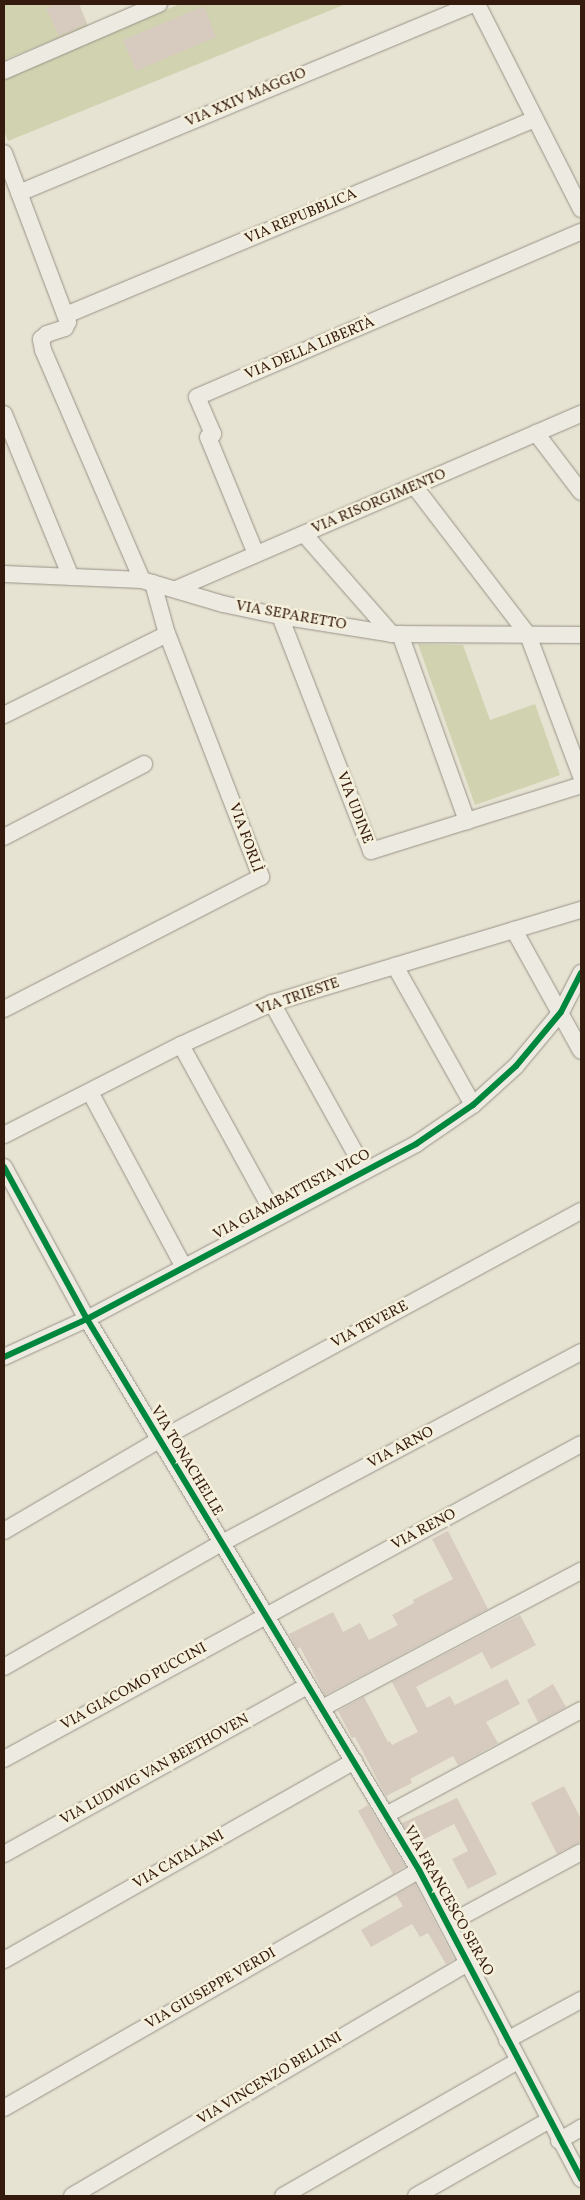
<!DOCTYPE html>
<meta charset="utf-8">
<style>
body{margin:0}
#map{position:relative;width:585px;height:2200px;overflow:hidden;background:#e7e3d2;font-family:Vollkorn,serif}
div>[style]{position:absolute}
.green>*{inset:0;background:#d0d2b0}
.building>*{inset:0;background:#d7cabe}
.roads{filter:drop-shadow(0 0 1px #989287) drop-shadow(0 0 1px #989287)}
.minor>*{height:16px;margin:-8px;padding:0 8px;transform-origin:8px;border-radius:8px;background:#eceae1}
.cycleway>*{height:6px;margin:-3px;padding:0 3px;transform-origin:3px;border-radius:3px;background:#00873e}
span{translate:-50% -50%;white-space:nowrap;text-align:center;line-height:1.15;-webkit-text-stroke:5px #f5f0dc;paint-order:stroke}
.street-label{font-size:15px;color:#351b0d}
.frame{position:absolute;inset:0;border:5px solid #351b0d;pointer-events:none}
</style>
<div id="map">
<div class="green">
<div style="clip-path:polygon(4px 4px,79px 4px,88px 26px,4px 60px)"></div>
<div style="clip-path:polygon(180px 4px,346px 4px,8px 141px,4px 131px,4px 78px)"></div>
<div style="clip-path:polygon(418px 644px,463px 645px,490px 720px,535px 704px,560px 775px,475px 805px)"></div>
</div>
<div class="building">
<div style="clip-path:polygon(56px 4px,79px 4px,87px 24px,59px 36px,46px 8px)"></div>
<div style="clip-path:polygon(204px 6px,216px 37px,136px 71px,123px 40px)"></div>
<div style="clip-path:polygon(448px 1531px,488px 1609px,325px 1695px,300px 1647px,297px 1649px,289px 1634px,333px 1612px,343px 1632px,360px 1623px,369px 1640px,398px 1625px,392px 1615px,414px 1603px,413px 1600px,453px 1579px,432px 1539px)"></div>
<div style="clip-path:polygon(520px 1615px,536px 1645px,491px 1669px,482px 1652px,416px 1687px,427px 1708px,450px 1696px,455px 1705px,507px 1679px,520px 1704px,486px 1722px,498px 1743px,458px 1765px,453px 1756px,410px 1779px,412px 1783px,386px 1796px,355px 1737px,352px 1738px,338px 1711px,364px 1697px,388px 1742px,390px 1741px,392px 1745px,418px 1732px,392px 1682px)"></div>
<div style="clip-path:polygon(553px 1684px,566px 1707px,538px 1722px,527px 1700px)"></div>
<div style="clip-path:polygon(564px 1786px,581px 1819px,581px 1841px,557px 1854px,531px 1803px)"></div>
<div style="clip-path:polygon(457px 1798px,497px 1874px,468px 1889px,452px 1859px,468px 1851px,454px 1824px,415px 1844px,402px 1823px)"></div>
<div style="clip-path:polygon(368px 1805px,405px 1866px,393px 1874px,358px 1811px)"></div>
<div style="clip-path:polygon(415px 1884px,454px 1959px,446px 1964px,428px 1933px,420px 1937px,412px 1924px,371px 1947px,361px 1930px,403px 1906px,396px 1895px)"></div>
</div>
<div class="roads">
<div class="minor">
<div style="left:477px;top:4px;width:230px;rotate:63.1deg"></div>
<div style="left:4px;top:71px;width:169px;rotate:-23.4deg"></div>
<div style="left:4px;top:153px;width:181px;rotate:69.3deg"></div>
<div style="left:68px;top:322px;width:7px;rotate:117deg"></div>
<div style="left:65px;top:328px;width:19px;rotate:162deg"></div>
<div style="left:47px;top:334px;width:8px;rotate:140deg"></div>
<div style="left:41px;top:339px;width:11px;rotate:80deg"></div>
<div style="left:43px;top:350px;width:250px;rotate:66.7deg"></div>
<div style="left:19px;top:193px;width:491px;rotate:-22.6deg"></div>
<div style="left:66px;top:315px;width:508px;rotate:-22.68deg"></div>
<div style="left:4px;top:414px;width:176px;rotate:67.7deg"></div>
<div style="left:536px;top:433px;width:74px;rotate:52.7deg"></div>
<div style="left:415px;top:487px;width:186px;rotate:52.6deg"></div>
<div style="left:528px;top:635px;width:151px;rotate:69.4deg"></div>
<div style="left:304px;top:534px;width:133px;rotate:48.7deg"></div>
<div style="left:256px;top:554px;width:126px;rotate:-112.3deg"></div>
<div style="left:208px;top:437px;width:6px;rotate:-31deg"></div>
<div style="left:213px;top:434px;width:40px;rotate:-113.4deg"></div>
<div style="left:197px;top:397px;width:418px;rotate:-23.3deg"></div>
<div style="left:4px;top:574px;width:138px;rotate:2.5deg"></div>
<div style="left:142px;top:580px;width:84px;rotate:16.5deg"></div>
<div style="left:223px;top:604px;width:58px;rotate:11.9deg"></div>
<div style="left:280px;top:616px;width:113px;rotate:9.1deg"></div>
<div style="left:392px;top:634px;width:189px;rotate:0.3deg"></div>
<div style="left:176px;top:589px;width:441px;rotate:-23.4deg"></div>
<div style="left:280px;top:616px;width:252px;rotate:68.8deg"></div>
<div style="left:371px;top:851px;width:220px;rotate:-17.4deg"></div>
<div style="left:400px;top:634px;width:199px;rotate:70.3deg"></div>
<div style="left:4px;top:715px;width:182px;rotate:-26.4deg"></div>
<div style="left:4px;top:837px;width:158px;rotate:-27.5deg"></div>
<div style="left:514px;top:930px;width:138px;rotate:61deg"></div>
<div style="left:395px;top:966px;width:159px;rotate:60.7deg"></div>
<div style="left:272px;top:1003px;width:192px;rotate:61deg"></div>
<div style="left:4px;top:1009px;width:289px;rotate:-27.2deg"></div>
<div style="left:261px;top:877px;width:261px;rotate:-111.1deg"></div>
<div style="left:167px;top:634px;width:53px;rotate:-105.4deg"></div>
<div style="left:181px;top:1045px;width:197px;rotate:61.2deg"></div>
<div style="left:90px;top:1092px;width:199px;rotate:61.8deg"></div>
<div style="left:4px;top:1135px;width:199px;rotate:-27deg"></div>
<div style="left:181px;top:1045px;width:100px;rotate:-24.8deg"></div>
<div style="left:272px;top:1003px;width:323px;rotate:-16.8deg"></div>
<div style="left:4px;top:1167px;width:173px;rotate:61.4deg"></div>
<div style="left:87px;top:1319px;width:643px;rotate:58.93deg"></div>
<div style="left:419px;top:1870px;width:349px;rotate:62.3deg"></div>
<div style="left:4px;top:1357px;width:91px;rotate:-24.6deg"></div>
<div style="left:87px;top:1319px;width:373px;rotate:-28deg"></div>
<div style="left:416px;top:1144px;width:69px;rotate:-34.4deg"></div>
<div style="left:473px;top:1105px;width:58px;rotate:-42.2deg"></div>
<div style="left:516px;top:1066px;width:70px;rotate:-50.2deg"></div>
<div style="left:561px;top:1012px;width:44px;rotate:-62.9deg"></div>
<div style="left:4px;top:1531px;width:180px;rotate:-30.4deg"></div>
<div style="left:159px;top:1440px;width:480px;rotate:-28.5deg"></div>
<div style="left:4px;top:1667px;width:249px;rotate:-29.7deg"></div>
<div style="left:220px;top:1544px;width:409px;rotate:-28deg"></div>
<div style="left:322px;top:1708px;width:293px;rotate:-27.9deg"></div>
<div style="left:4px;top:1759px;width:657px;rotate:-28.63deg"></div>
<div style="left:386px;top:1815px;width:221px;rotate:-28.3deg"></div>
<div style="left:4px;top:1854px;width:346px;rotate:-29deg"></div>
<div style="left:448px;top:1924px;width:151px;rotate:-28.4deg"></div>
<div style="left:4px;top:1960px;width:403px;rotate:-29.6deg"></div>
<div style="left:507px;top:2040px;width:84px;rotate:-28.4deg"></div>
<div style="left:4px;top:2108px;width:478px;rotate:-29.8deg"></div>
<div style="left:559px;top:2141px;width:26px;rotate:-31deg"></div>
<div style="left:72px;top:2196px;width:461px;rotate:-30.5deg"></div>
<div style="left:283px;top:2196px;width:271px;rotate:-29.9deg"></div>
<div style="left:416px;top:2196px;width:153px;rotate:-29.7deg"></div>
</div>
</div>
<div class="cycleway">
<div style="left:4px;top:1167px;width:173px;rotate:61.4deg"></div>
<div style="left:87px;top:1319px;width:643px;rotate:58.93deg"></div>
<div style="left:419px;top:1870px;width:349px;rotate:62.3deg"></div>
<div style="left:4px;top:1357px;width:91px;rotate:-24.6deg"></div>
<div style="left:87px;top:1319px;width:373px;rotate:-28deg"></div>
<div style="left:416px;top:1144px;width:69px;rotate:-34.4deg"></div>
<div style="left:473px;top:1105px;width:58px;rotate:-42.2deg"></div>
<div style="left:516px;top:1066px;width:70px;rotate:-50.2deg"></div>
<div style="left:561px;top:1012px;width:44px;rotate:-62.9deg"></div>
</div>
<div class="street-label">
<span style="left:246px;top:98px;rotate:-23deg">VIA XXIV MAGGIO</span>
<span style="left:301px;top:217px;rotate:-23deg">VIA REPUBBLICA</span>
<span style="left:310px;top:349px;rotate:-23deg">VIA DELLA LIBERTÀ</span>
<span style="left:379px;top:502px;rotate:-23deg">VIA RISORGIMENTO</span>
<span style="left:291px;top:616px;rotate:10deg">VIA SEPARETTO</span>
<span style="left:354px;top:808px;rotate:69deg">VIA UDINE</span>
<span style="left:245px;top:838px;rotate:70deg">VIA FORLÌ</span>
<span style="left:298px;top:997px;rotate:-19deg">VIA TRIESTE</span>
<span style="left:292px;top:1195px;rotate:-28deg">VIA GIAMBATTISTA VICO</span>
<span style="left:370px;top:1325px;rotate:-28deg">VIA TEVERE</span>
<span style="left:401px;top:1448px;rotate:-28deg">VIA ARNO</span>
<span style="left:186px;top:1461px;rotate:59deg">VIA TONACHELLE</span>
<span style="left:424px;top:1530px;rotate:-28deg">VIA RENO</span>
<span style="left:134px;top:1687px;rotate:-29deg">VIA GIACOMO PUCCINI</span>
<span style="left:155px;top:1770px;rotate:-29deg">VIA LUDWIG VAN BEETHOVEN</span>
<span style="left:179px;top:1860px;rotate:-30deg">VIA CATALANI</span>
<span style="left:448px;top:1901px;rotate:61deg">VIA FRANCESCO SERAO</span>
<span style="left:211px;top:1989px;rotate:-30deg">VIA GIUSEPPE VERDI</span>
<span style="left:270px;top:2079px;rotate:-31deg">VIA VINCENZO BELLINI</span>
</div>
<div class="frame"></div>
</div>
